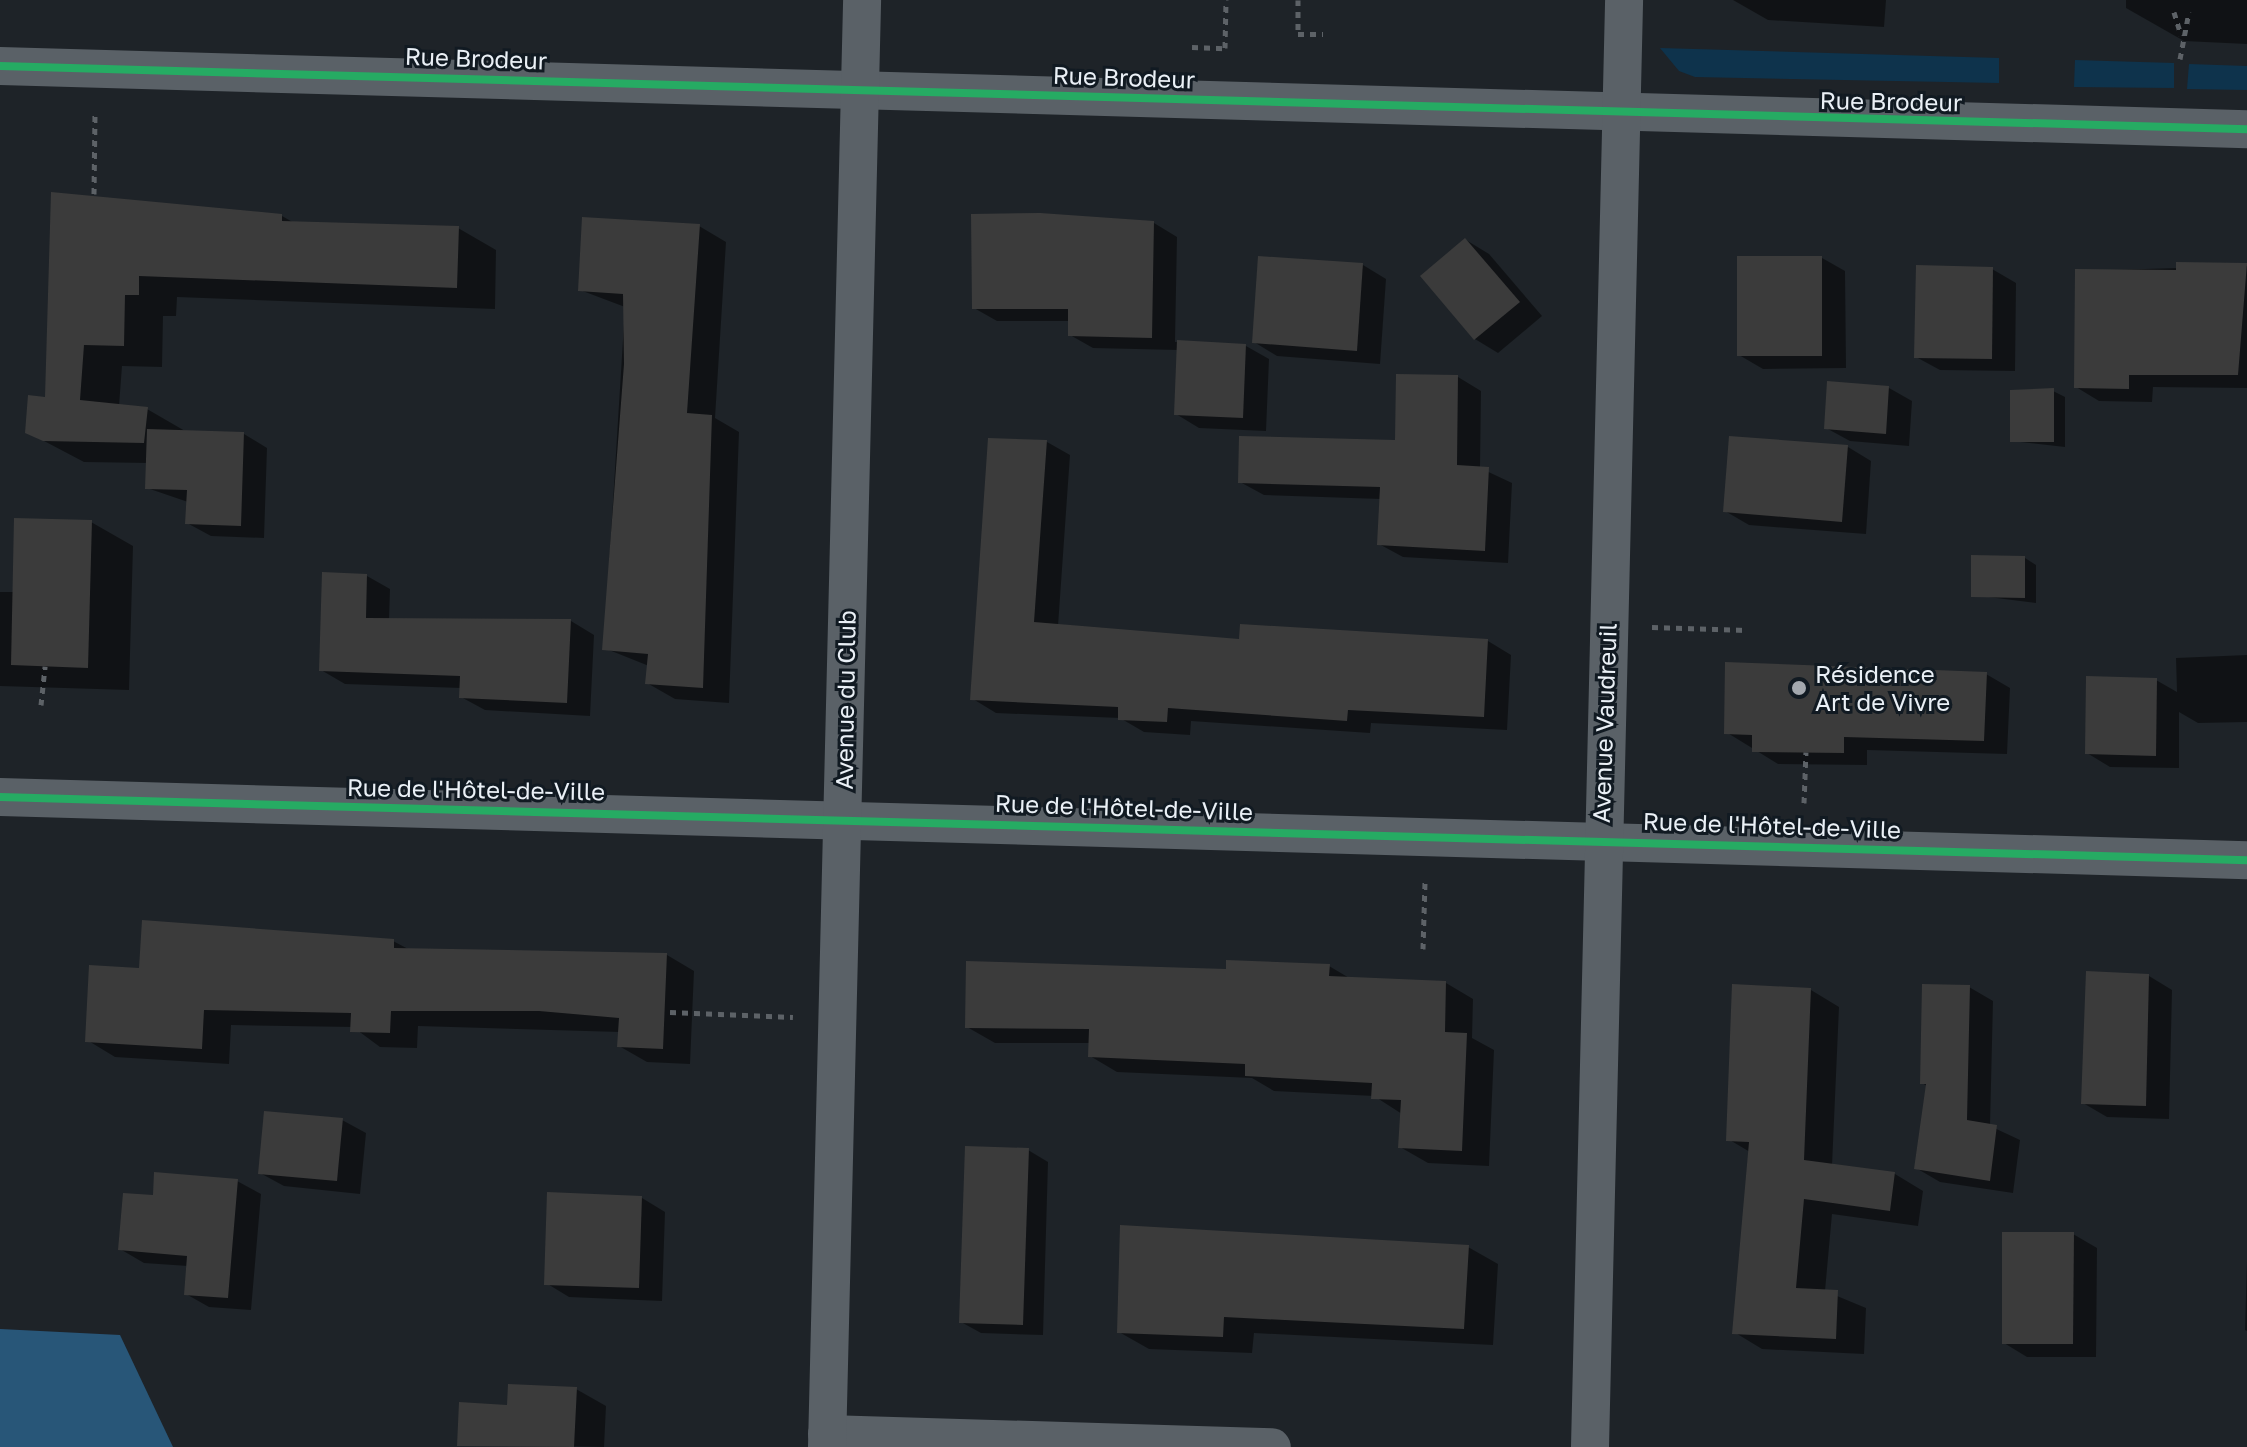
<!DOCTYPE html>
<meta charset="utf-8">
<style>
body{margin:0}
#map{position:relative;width:2247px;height:1447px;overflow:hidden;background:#1e2328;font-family:"Golos Text",sans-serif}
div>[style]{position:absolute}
.green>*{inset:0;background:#0e334c}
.water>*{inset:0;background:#285678}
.shadow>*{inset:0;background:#0007}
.building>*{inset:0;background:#3b3b3b}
.path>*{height:5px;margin-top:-2.5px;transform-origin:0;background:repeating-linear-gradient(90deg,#5d6267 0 6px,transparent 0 12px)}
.minor>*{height:38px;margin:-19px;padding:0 19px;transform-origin:19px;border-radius:19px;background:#5a6167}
.cycleway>*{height:8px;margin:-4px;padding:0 4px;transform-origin:4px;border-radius:4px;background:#26ab63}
.dots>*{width:22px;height:22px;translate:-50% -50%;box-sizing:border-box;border:4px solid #111a22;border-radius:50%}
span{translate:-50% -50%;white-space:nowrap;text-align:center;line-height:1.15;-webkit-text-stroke:6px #111a22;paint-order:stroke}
.street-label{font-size:24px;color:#eaf0f6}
.poi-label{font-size:24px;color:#eaf0f6}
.left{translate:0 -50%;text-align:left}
</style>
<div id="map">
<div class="green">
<div style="clip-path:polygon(1660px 48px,1999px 58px,1999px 83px,1695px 77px,1679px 71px)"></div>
<div style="clip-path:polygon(2075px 60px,2174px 63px,2174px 88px,2074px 87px)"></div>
<div style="clip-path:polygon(2189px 64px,2247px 66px,2247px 90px,2187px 89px)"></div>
</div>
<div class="water">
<div style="clip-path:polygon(0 1329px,120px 1335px,173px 1447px,0 1447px)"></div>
</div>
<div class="shadow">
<div style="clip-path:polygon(1733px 0,1886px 0,1884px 27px,1768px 20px)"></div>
<div style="clip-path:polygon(2126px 0,2247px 0,2247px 44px,2184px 41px,2126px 8px)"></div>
<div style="clip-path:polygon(53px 194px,282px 216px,296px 224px,458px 228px,496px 250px,495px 309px,177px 297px,176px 316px,163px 316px,162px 367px,122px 366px,119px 406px,147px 409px,185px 431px,244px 434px,267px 448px,264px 538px,211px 536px,187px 523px,188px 502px,147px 488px,148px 463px,84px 462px,27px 432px,47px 399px)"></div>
<div style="clip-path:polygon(1154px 223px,1177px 237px,1175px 342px,1246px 346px,1269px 359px,1266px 431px,1199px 428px,1176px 414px,1178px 350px,1093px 348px,1070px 335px,1070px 321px,997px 321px,974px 308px)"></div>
<div style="clip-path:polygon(699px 226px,726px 242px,715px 418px,739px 432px,729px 703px,675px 699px,647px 683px,649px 666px,604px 648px,625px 307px,580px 290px)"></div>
<div style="clip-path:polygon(1466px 240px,1489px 254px,1542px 316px,1498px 353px,1475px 339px)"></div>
<div style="clip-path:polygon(1822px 258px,1845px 271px,1846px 368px,1763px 369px,1739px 355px)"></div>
<div style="clip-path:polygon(1363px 265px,1386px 279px,1380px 364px,1277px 356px,1254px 342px)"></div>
<div style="clip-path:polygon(2247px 266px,2247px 388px,2153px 387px,2152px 402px,2099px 401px,2076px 387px,2077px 271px)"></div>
<div style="clip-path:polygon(1992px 269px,2016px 283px,2015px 371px,1940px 370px,1916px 357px)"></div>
<div style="clip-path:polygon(1458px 377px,1481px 391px,1480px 468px,1512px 483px,1508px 563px,1403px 557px,1379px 544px,1381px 499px,1264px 495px,1240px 482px,1397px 442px)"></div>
<div style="clip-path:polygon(1889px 388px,1912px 401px,1909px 446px,1850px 441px,1826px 428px)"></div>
<div style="clip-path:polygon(2053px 391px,2065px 397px,2065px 447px,2012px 441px)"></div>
<div style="clip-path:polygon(990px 440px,1047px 442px,1070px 455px,1058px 626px,1241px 641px,1488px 641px,1511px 655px,1507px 730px,1371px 723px,1370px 733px,1191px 721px,1190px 735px,1144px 732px,1120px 718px,996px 713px,973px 699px)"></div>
<div style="clip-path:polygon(1848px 447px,1871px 461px,1866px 534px,1749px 525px,1725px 511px)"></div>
<div style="clip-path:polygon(91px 522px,133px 546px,129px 690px,0 686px,0 592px,14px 592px)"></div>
<div style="clip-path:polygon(2025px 558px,2036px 565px,2036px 603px,1973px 595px)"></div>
<div style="clip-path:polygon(367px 576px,390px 589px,389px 620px,571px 621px,594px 635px,590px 716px,485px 710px,461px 697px,461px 688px,345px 684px,321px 670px)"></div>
<div style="clip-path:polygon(2247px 655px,2247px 722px,2198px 723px,2179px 712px,2179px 768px,2110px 767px,2087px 753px,2156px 680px,2177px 692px,2176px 658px)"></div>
<div style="clip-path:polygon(1986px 674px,2010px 688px,2007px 754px,1867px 750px,1867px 765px,1778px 764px,1726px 732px)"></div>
<div style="clip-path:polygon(393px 941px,410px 950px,667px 955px,694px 971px,690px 1064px,647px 1062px,619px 1046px,620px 1032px,418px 1026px,417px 1048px,380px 1047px,353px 1027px,231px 1025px,229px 1064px,115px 1057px,87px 1040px,141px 970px)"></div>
<div style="clip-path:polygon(1329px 966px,1351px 979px,1446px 983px,1473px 999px,1472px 1038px,1494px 1050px,1489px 1166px,1428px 1163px,1400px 1147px,1402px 1114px,1374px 1096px,1274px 1091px,1252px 1078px,1117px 1072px,1090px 1056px,1091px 1043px,995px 1043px,967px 1027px,1228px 971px)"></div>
<div style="clip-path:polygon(2149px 976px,2172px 990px,2169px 1119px,2107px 1117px,2083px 1103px)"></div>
<div style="clip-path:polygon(1969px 987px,1993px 1001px,1990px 1126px,2020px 1140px,2013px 1193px,1940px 1182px,1916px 1168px,1927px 1086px,1922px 1083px)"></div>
<div style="clip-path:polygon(1811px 990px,1839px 1007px,1832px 1166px,1895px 1174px,1923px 1191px,1918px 1226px,1832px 1214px,1825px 1291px,1866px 1308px,1864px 1354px,1762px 1349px,1734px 1332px,1750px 1152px,1728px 1139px)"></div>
<div style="clip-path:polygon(342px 1120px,366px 1133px,360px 1194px,284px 1186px,260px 1173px)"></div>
<div style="clip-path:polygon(1028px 1150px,1048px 1162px,1043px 1335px,981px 1333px,961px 1322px)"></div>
<div style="clip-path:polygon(237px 1181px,261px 1194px,251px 1310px,209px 1307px,186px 1294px,188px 1266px,144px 1263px,120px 1249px,154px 1197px)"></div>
<div style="clip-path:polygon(642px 1198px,665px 1212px,662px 1301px,569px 1297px,546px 1283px)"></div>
<div style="clip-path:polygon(2073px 1234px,2097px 1248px,2096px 1357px,2027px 1357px,2004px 1343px)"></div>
<div style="clip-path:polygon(1468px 1247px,1498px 1264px,1493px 1345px,1254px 1333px,1252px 1353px,1149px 1349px,1119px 1332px)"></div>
<div style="clip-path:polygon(2247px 1261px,2247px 1331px,2245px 1330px)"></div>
<div style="clip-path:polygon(576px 1389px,606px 1406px,604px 1447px,459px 1444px,509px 1407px)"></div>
</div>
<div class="building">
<div style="clip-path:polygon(51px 192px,282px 214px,282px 221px,459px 226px,457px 288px,139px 276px,139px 295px,125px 295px,124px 346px,84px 345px,80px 400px,148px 407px,144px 443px,43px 441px,25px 433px,28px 395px,45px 397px)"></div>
<div style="clip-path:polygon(1040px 213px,1154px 221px,1152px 338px,1068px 336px,1068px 309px,972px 309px,971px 214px)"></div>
<div style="clip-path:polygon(582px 217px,700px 224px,687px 413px,712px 415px,703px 688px,645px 684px,648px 654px,602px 650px,624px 364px,623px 294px,578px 291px)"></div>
<div style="clip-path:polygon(1465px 238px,1520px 302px,1474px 340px,1420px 276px)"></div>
<div style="clip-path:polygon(1258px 256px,1363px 263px,1357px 351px,1252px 343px)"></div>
<div style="clip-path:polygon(1737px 256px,1822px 256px,1822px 356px,1737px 356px)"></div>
<div style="clip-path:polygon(2176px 262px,2247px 263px,2238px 375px,2129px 375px,2129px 389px,2074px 388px,2075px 269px,2176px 270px)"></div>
<div style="clip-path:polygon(1916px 265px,1993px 267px,1992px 359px,1914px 358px)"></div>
<div style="clip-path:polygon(1177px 340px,1246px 344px,1243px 418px,1174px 415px)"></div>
<div style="clip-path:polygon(1396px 374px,1458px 375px,1457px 465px,1489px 467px,1485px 551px,1377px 545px,1380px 487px,1238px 483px,1239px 436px,1395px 440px)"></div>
<div style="clip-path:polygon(1827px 381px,1889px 386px,1886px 434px,1824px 429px)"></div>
<div style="clip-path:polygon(2054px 388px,2054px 442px,2010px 442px,2010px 390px)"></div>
<div style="clip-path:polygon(147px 429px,244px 432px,241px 526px,185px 524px,187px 490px,145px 489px)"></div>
<div style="clip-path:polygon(1729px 436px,1848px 445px,1842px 522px,1723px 512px)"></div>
<div style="clip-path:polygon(988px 438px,1047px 440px,1034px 622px,1239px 639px,1240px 624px,1488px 639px,1484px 717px,1348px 710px,1347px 721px,1168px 708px,1167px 722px,1118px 720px,1118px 707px,970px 700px)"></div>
<div style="clip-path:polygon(14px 518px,92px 520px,88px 668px,11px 665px)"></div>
<div style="clip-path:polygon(1971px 555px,2025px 556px,2025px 598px,1971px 597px)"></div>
<div style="clip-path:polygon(322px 572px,367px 574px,366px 618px,571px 619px,567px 703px,459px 698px,460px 676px,319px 671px)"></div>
<div style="clip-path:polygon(1725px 662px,1987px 672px,1984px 741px,1844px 737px,1844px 753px,1752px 752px,1752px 735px,1724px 734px)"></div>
<div style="clip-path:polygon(2086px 676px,2157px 678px,2156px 756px,2085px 754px)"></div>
<div style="clip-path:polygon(142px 920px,394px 939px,394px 948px,667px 953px,663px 1049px,617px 1047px,619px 1018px,539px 1011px,391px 1011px,390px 1033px,350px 1032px,351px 1013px,204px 1010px,202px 1049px,85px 1042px,89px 965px,139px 968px)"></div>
<div style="clip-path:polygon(1226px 960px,1330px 964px,1329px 976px,1446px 981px,1445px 1032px,1467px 1033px,1462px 1151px,1398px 1148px,1401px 1100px,1371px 1099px,1372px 1083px,1245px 1076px,1245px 1064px,1088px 1057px,1089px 1029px,965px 1028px,966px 961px,1226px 969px)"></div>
<div style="clip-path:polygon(2086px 971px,2149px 974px,2146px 1106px,2081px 1104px)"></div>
<div style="clip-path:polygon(1732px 984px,1811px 988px,1804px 1160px,1895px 1172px,1890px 1211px,1804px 1199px,1796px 1288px,1838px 1290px,1836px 1339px,1732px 1334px,1749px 1142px,1726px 1141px)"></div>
<div style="clip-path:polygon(1922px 984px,1970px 985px,1967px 1120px,1997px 1125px,1990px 1181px,1914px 1169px,1926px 1084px,1920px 1084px)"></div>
<div style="clip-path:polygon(264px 1111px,343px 1118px,337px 1181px,258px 1174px)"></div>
<div style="clip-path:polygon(965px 1146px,1029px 1148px,1023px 1325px,959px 1323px)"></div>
<div style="clip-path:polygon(154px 1172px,238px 1179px,228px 1298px,184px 1295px,187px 1256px,118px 1250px,123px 1193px,153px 1195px)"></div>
<div style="clip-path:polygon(547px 1192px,642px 1196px,639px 1288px,544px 1285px)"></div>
<div style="clip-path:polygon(1120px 1225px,1469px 1245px,1464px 1329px,1224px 1317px,1223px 1337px,1117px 1333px)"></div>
<div style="clip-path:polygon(2002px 1232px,2074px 1232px,2073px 1344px,2002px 1344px)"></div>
<div style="clip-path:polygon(508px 1384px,577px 1387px,574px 1447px,457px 1446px,459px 1402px,507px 1405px)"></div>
</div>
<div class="path">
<div style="left:1298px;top:0;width:34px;rotate:90deg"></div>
<div style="left:1298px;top:34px;width:25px"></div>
<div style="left:2174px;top:12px;width:24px;rotate:73deg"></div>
<div style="left:1192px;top:47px;width:33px;rotate:2deg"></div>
<div style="left:1225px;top:48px;width:48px;rotate:-88.8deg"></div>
<div style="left:2180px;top:59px;width:48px;rotate:-79.2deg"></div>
<div style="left:94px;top:194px;width:79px;rotate:-89.3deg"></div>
<div style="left:1652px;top:627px;width:95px;rotate:1.8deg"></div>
<div style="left:41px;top:705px;width:39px;rotate:-84deg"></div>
<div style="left:1804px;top:803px;width:51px;rotate:-87.8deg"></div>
<div style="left:1423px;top:949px;width:67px;rotate:-88.3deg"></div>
<div style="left:670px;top:1012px;width:123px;rotate:2.3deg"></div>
</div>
<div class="minor">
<div style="left:0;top:66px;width:2248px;rotate:1.61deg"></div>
<div style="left:0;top:797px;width:2248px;rotate:1.61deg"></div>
<div style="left:827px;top:1434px;width:445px;rotate:1.7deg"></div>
<div style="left:827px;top:1447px;width:1447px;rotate:-88.61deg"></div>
<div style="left:1590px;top:1447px;width:1447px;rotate:-88.65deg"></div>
</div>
<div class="cycleway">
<div style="left:0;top:66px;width:2248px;rotate:1.61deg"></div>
<div style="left:0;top:797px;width:2248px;rotate:1.61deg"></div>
</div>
<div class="dots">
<div style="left:1799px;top:688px;background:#a3a8ae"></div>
</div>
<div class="street-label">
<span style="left:476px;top:58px;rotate:2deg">Rue Brodeur</span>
<span style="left:1124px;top:77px;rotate:2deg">Rue Brodeur</span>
<span style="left:1891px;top:101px;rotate:1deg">Rue Brodeur</span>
<span style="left:845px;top:700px;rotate:-89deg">Avenue du Club</span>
<span style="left:1604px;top:723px;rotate:-88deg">Avenue Vaudreuil</span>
<span style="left:476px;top:789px;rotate:1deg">Rue de l'Hôtel-de-Ville</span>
<span style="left:1124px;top:807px;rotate:2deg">Rue de l'Hôtel-de-Ville</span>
<span style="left:1772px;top:825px;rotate:2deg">Rue de l'Hôtel-de-Ville</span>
</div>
<div class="poi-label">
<span class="left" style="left:1815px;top:688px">Résidence<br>Art de Vivre</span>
</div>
</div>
